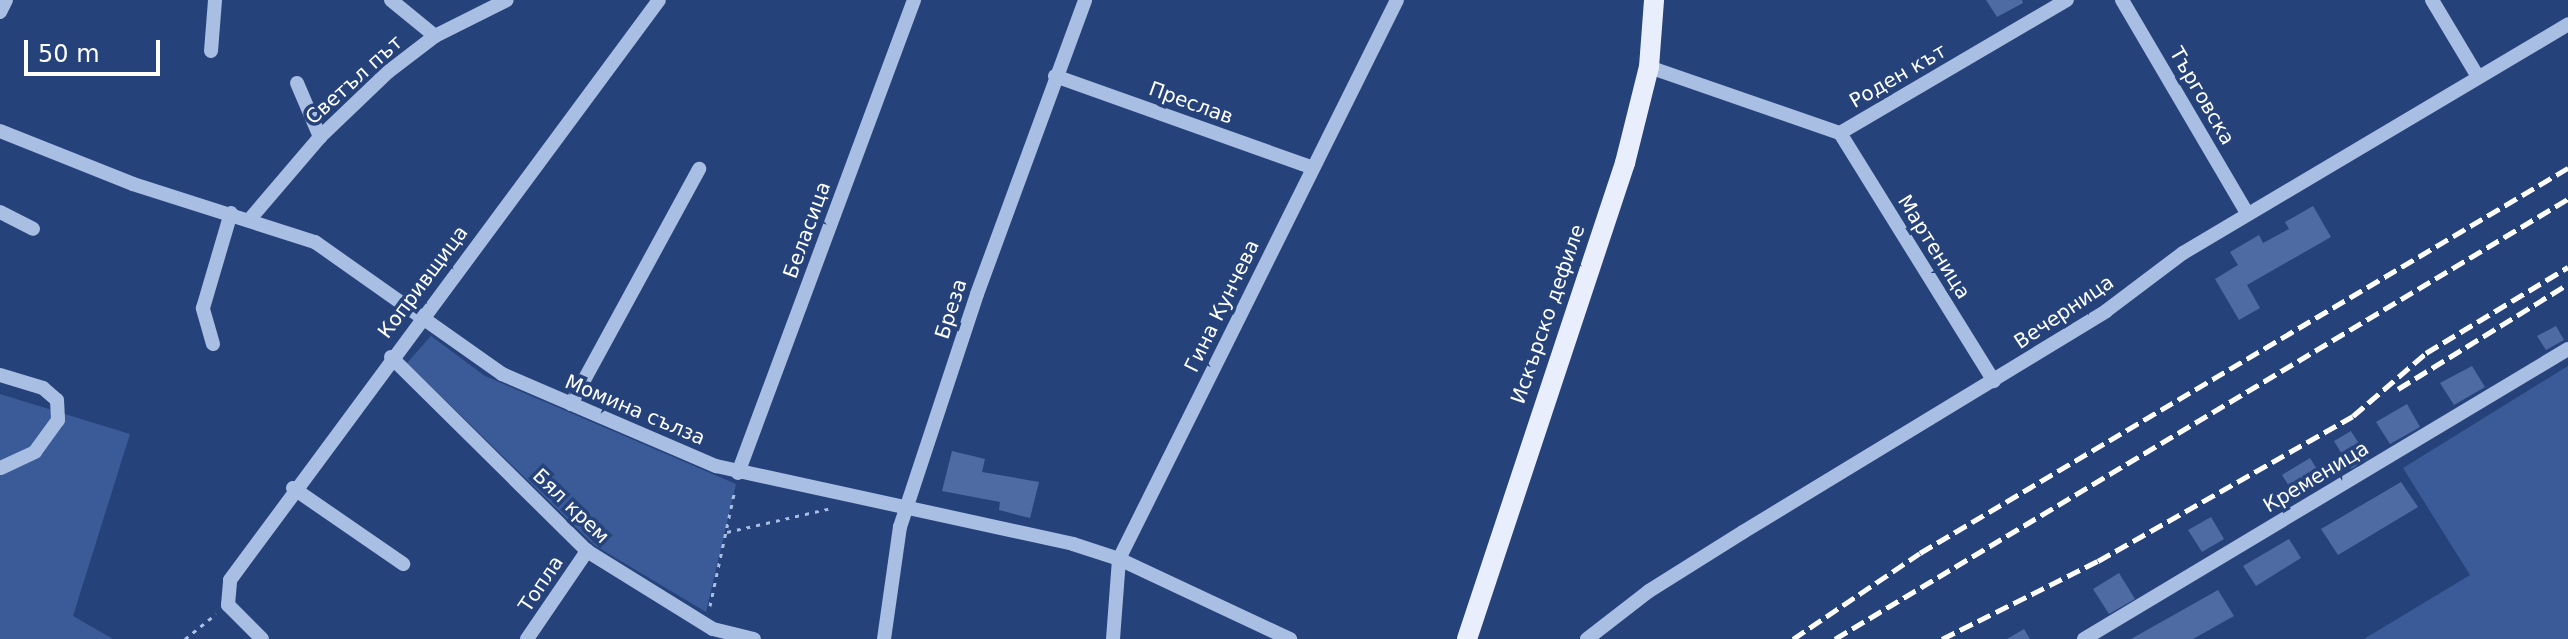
<!DOCTYPE html>
<meta charset="utf-8">
<style>
body{margin:0}
#map{position:relative;width:2568px;height:639px;overflow:hidden;background:#26427a;font-family:"DejaVu Sans",sans-serif}
div>[style]{position:absolute}
.green>*{inset:0;background:#3a5b97}
.building>*{inset:0;background:#4e6ca3}
.path>*{height:3px;margin-top:-1.5px;transform-origin:0;background:repeating-linear-gradient(90deg,#a9bee3 0 4px,transparent 0 10px)}
.minor>*{height:14px;margin:-7px;padding:0 7px;transform-origin:7px;border-radius:7px;background:#a9bee3}
.major>*{height:20px;margin:-10px;padding:0 10px;transform-origin:10px;border-radius:10px;background:#e9eefc}
.rail>*{height:5px;margin-top:-2.5px;transform-origin:0;background:repeating-linear-gradient(90deg,#fff 0 14px,transparent 0 20px)}
span{translate:-50% -50%;white-space:nowrap;text-align:center;line-height:1.15;-webkit-text-stroke:7px #26427a;paint-order:stroke}
.street-label{font-size:20px;color:#fff}
.scale{position:absolute;left:24px;top:40px;width:136px;height:36px;box-sizing:border-box;border:4px solid #fff;border-top:0;padding-left:10px;font-size:24px;line-height:28px;white-space:nowrap;color:#fff;-webkit-text-stroke:6px #26427a;paint-order:stroke}
</style>
<div id="map">
<div class="green">
<div style="clip-path:polygon(431px 336px,485px 376px,736px 484px,706px 612px,594px 545px,407px 363px)"></div>
<div style="clip-path:polygon(2568px 366px,2568px 639px,2364px 639px,2470px 575px,2403px 468px)"></div>
<div style="clip-path:polygon(0 394px,130px 434px,73px 616px,113px 639px,0 639px)"></div>
</div>
<div class="building">
<div style="clip-path:polygon(1986px 0,2022px 0,2023px 3px,1997px 17px)"></div>
<div style="clip-path:polygon(2313px 206px,2331px 237px,2247px 285px,2260px 308px,2239px 320px,2215px 279px,2238px 265px,2230px 252px,2259px 235px,2263px 243px,2289px 229px,2285px 222px)"></div>
<div style="clip-path:polygon(2556px 326px,2564px 340px,2546px 350px,2537px 336px)"></div>
<div style="clip-path:polygon(2472px 366px,2485px 387px,2454px 405px,2440px 383px)"></div>
<div style="clip-path:polygon(2407px 404px,2420px 427px,2390px 444px,2376px 422px)"></div>
<div style="clip-path:polygon(2351px 431px,2368px 458px,2351px 469px,2334px 441px)"></div>
<div style="clip-path:polygon(952px 451px,985px 459px,982px 472px,1039px 482px,1030px 518px,999px 510px,1000px 502px,942px 491px)"></div>
<div style="clip-path:polygon(2310px 458px,2325px 482px,2297px 499px,2282px 475px)"></div>
<div style="clip-path:polygon(2401px 482px,2418px 507px,2338px 555px,2321px 529px)"></div>
<div style="clip-path:polygon(2211px 517px,2224px 539px,2202px 552px,2188px 530px)"></div>
<div style="clip-path:polygon(2289px 539px,2301px 558px,2256px 586px,2243px 566px)"></div>
<div style="clip-path:polygon(2119px 573px,2135px 599px,2109px 614px,2093px 589px)"></div>
<div style="clip-path:polygon(2218px 590px,2234px 616px,2193px 639px,2131px 639px)"></div>
<div style="clip-path:polygon(2024px 629px,2030px 639px,2007px 639px)"></div>
</div>
<div class="path">
<div style="left:727px;top:532px;width:108px;rotate:-12.9deg"></div>
<div style="left:710px;top:606px;width:120px;rotate:-77.9deg"></div>
<div style="left:185px;top:639px;width:40px;rotate:-39deg"></div>
</div>
<div class="minor">
<div style="left:391px;top:0;width:57px;rotate:39.3deg"></div>
<div style="left:2122px;top:0;width:247px;rotate:59.6deg"></div>
<div style="left:2432px;top:0;width:90px;rotate:59.1deg"></div>
<div style="left:0;top:12px;width:13px;rotate:-63deg"></div>
<div style="left:211px;top:51px;width:51px;rotate:-85.5deg"></div>
<div style="left:1649px;top:67px;width:202px;rotate:19.1deg"></div>
<div style="left:1840px;top:133px;width:263px;rotate:-30.4deg"></div>
<div style="left:1055px;top:76px;width:274px;rotate:19.6deg"></div>
<div style="left:297px;top:83px;width:59px;rotate:66.9deg"></div>
<div style="left:0;top:131px;width:143px;rotate:21.7deg"></div>
<div style="left:133px;top:184px;width:191px;rotate:17.7deg"></div>
<div style="left:315px;top:242px;width:229px;rotate:35.2deg"></div>
<div style="left:502px;top:374px;width:233px;rotate:23.3deg"></div>
<div style="left:716px;top:466px;width:365px;rotate:12.3deg"></div>
<div style="left:1073px;top:544px;width:48px;rotate:18.1deg"></div>
<div style="left:1119px;top:559px;width:189px;rotate:25.1deg"></div>
<div style="left:1840px;top:133px;width:292px;rotate:58.2deg"></div>
<div style="left:0;top:212px;width:37px;rotate:27deg"></div>
<div style="left:250px;top:219px;width:108px;rotate:-49.5deg"></div>
<div style="left:320px;top:137px;width:94px;rotate:-43.7deg"></div>
<div style="left:388px;top:72px;width:59px;rotate:-37.5deg"></div>
<div style="left:435px;top:36px;width:80px;rotate:-26.6deg"></div>
<div style="left:213px;top:344px;width:37px;rotate:-106deg"></div>
<div style="left:203px;top:308px;width:99px;rotate:-73.6deg"></div>
<div style="left:391px;top:357px;width:276px;rotate:44.7deg"></div>
<div style="left:587px;top:551px;width:148px;rotate:31.8deg"></div>
<div style="left:713px;top:629px;width:42px;rotate:13.7deg"></div>
<div style="left:0;top:375px;width:45px;rotate:16.8deg"></div>
<div style="left:43px;top:388px;width:18px;rotate:41deg"></div>
<div style="left:57px;top:400px;width:20px;rotate:87deg"></div>
<div style="left:58px;top:420px;width:39px;rotate:126deg"></div>
<div style="left:35px;top:452px;width:38px;rotate:155deg"></div>
<div style="left:571px;top:404px;width:268px;rotate:-61.4deg"></div>
<div style="left:738px;top:473px;width:505px;rotate:-69.59deg"></div>
<div style="left:293px;top:488px;width:134px;rotate:34.6deg"></div>
<div style="left:262px;top:639px;width:48px;rotate:-135deg"></div>
<div style="left:228px;top:605px;width:25px;rotate:-85deg"></div>
<div style="left:230px;top:580px;width:721px;rotate:-53.51deg"></div>
<div style="left:527px;top:639px;width:107px;rotate:-55.7deg"></div>
<div style="left:884px;top:639px;width:113px;rotate:-81.9deg"></div>
<div style="left:900px;top:527px;width:245px;rotate:-71.7deg"></div>
<div style="left:977px;top:294px;width:313px;rotate:-69.8deg"></div>
<div style="left:1113px;top:639px;width:80px;rotate:-85.7deg"></div>
<div style="left:1119px;top:559px;width:624px;rotate:-63.56deg"></div>
<div style="left:1587px;top:639px;width:78px;rotate:-37.7deg"></div>
<div style="left:1649px;top:591px;width:111px;rotate:-32.1deg"></div>
<div style="left:1743px;top:532px;width:425px;rotate:-31.3deg"></div>
<div style="left:2106px;top:311px;width:96px;rotate:-37deg"></div>
<div style="left:2183px;top:253px;width:448px;rotate:-30.7deg"></div>
<div style="left:2084px;top:639px;width:564px;rotate:-30.93deg"></div>
</div>
<div class="major">
<div style="left:1467px;top:639px;width:502px;rotate:-71.64deg"></div>
<div style="left:1625px;top:163px;width:99px;rotate:-76deg"></div>
<div style="left:1649px;top:67px;width:67px;rotate:-85.7deg"></div>
</div>
<div class="rail">
<div style="left:2398px;top:389px;width:200px;rotate:-31.7deg"></div>
<div style="left:1793px;top:639px;width:153px;rotate:-34.1deg"></div>
<div style="left:1920px;top:553px;width:754px;rotate:-30.72deg"></div>
<div style="left:1835px;top:639px;width:855px;rotate:-30.98deg"></div>
<div style="left:1942px;top:639px;width:174px;rotate:-26.6deg"></div>
<div style="left:2098px;top:561px;width:293px;rotate:-29.6deg"></div>
<div style="left:2353px;top:416px;width:96px;rotate:-40.8deg"></div>
<div style="left:2426px;top:353px;width:166px;rotate:-31.2deg"></div>
</div>
<div class="street-label">
<span style="left:1898px;top:76px;rotate:-30deg">Роден кът</span>
<span style="left:354px;top:80px;rotate:-42deg">Светъл път</span>
<span style="left:2202px;top:96px;rotate:60deg">Търговска</span>
<span style="left:1191px;top:103px;rotate:20deg">Преслав</span>
<span style="left:807px;top:230px;rotate:-70deg">Беласица</span>
<span style="left:1934px;top:247px;rotate:58deg">Мартеница</span>
<span style="left:423px;top:282px;rotate:-53deg">Копривщица</span>
<span style="left:1222px;top:306px;rotate:-64deg">Гина Кунчева</span>
<span style="left:951px;top:309px;rotate:-72deg">Бреза</span>
<span style="left:2064px;top:312px;rotate:-34deg">Вечерница</span>
<span style="left:1548px;top:314px;rotate:-71deg">Искърско дефиле</span>
<span style="left:635px;top:410px;rotate:23deg">Момина сълза</span>
<span style="left:2316px;top:477px;rotate:-31deg">Кременица</span>
<span style="left:571px;top:506px;rotate:44deg">Бял крем</span>
<span style="left:541px;top:584px;rotate:-56deg">Топла</span>
</div>
<div class="scale">50 m</div>
</div>
